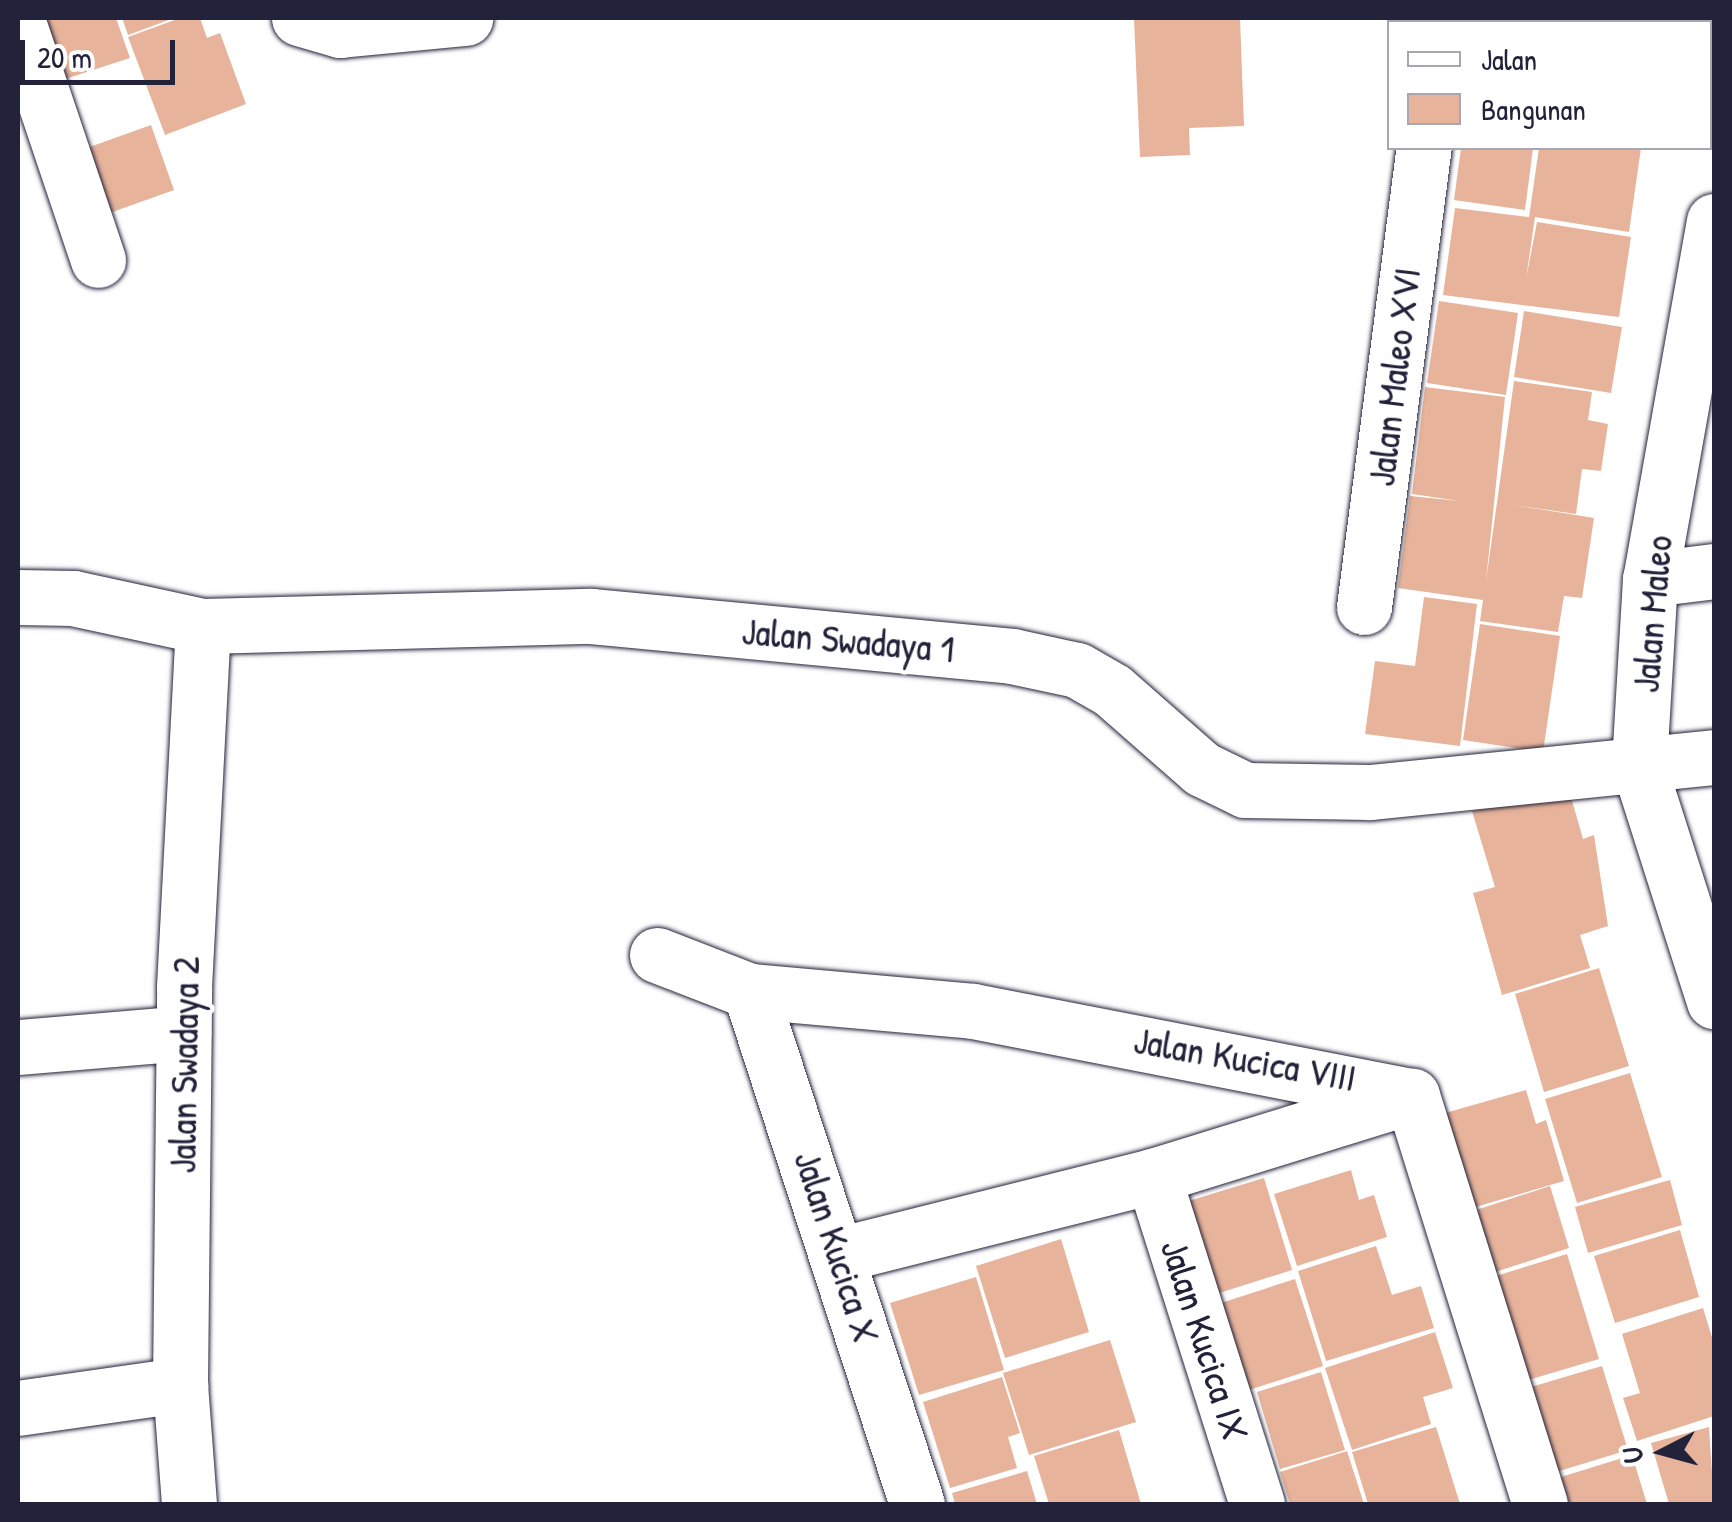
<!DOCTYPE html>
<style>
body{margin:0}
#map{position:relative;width:1732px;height:1522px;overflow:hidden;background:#fff;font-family:"Patrick Hand",sans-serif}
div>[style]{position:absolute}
.building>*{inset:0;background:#e7b39a}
.roads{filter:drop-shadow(0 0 2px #22223b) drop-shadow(0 0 2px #22223b)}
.minor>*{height:55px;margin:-27.5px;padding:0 27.5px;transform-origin:27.5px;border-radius:27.5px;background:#fff}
span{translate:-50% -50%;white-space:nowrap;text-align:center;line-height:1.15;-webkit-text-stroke:9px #fff;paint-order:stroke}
.street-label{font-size:38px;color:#22223b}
.frame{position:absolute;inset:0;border:20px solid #22223b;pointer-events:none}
.legend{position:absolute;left:1387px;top:20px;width:325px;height:130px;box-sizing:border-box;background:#fff;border:2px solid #a7a7b1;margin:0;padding:12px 18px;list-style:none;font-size:30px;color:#22223b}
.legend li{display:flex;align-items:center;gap:20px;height:50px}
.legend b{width:50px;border:2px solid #a7a7b1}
.north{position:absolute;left:1612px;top:1402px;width:100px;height:100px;-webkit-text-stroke:8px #fff;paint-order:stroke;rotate:264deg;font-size:28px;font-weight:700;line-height:40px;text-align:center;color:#22223b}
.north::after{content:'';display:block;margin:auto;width:35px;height:45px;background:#22223b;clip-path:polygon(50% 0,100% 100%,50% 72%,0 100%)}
.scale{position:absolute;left:20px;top:40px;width:155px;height:45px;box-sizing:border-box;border:5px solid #22223b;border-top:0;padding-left:12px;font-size:30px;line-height:35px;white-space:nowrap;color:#22223b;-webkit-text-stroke:8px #fff;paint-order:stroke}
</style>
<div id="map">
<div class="building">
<div style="clip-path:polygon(40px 18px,116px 18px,130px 58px,62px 80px)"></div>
<div style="clip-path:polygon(122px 18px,174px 18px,128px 35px)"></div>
<div style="clip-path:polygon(180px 18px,200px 18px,207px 38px,220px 33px,246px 104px,165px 135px,128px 37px)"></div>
<div style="clip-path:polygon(1163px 18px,1240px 18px,1244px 126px,1189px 128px,1190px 155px,1140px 157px,1134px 19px)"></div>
<div style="clip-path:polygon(1461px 18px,1543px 18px,1460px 22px)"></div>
<div style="clip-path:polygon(1563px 18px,1643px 18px,1562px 22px)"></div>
<div style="clip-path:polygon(151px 125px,174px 190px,107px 214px,84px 149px)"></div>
<div style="clip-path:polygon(1461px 148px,1533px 148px,1525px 210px,1454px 200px)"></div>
<div style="clip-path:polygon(1539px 148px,1641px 148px,1629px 232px,1535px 217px,1526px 279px,1537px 222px,1631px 237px,1619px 317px,1443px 295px,1455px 208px,1529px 217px)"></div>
<div style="clip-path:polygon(1439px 301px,1518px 313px,1506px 395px,1427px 383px)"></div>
<div style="clip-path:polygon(1524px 311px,1622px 327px,1611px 393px,1514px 377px)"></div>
<div style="clip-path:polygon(1514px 381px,1592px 392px,1588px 420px,1608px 424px,1601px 471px,1582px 469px,1576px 514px,1514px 505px,1594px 518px,1582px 598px,1564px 596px,1558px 632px,1480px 621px,1483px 600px,1398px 588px,1410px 496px,1460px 501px,1412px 494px,1425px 387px,1505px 397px,1486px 581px)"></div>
<div style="clip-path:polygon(1424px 597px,1477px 604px,1460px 746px,1365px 734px,1375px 661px,1415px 666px)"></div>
<div style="clip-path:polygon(1480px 624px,1560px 636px,1543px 752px,1463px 740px)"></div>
<div style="clip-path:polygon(1567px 783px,1583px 839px,1594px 835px,1608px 926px,1580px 935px,1590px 968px,1502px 995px,1473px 893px,1495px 887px,1472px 811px)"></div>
<div style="clip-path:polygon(1599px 968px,1629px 1066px,1544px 1092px,1515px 994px)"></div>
<div style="clip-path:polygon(1630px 1073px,1662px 1177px,1577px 1203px,1545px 1099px)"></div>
<div style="clip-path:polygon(1526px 1090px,1536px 1124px,1546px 1120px,1564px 1181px,1465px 1210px,1438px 1115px)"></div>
<div style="clip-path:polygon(1351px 1170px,1359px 1200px,1374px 1195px,1387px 1237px,1297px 1266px,1274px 1194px)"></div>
<div style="clip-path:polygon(1264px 1178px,1292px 1270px,1207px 1297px,1179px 1204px)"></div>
<div style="clip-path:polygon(1670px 1180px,1682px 1225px,1588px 1253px,1575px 1207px)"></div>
<div style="clip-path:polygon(1550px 1186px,1569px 1248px,1486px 1275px,1467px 1213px)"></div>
<div style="clip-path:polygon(1680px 1230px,1699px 1297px,1615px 1323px,1594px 1256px)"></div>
<div style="clip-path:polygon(1061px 1239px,1089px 1332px,1005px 1358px,976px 1266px)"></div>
<div style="clip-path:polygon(1376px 1246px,1392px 1295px,1421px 1286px,1434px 1328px,1326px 1361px,1298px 1271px)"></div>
<div style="clip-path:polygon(1567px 1254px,1599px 1359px,1515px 1384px,1483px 1280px)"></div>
<div style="clip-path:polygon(976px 1277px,1004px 1370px,919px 1395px,890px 1303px)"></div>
<div style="clip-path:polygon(1295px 1279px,1323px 1366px,1249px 1390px,1221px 1303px)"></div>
<div style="clip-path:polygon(1703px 1308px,1714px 1344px,1714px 1416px,1637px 1441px,1623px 1398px,1640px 1393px,1622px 1334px)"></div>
<div style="clip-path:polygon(1435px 1332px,1453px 1388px,1423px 1397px,1431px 1424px,1352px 1450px,1325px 1368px)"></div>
<div style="clip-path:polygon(1110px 1340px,1136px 1422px,1029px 1455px,1003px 1373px)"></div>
<div style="clip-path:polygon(1602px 1366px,1628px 1450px,1543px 1476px,1517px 1391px)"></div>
<div style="clip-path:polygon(1321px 1372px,1345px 1450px,1280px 1469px,1257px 1392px)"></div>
<div style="clip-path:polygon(1002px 1377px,1020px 1433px,1008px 1437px,1017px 1468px,950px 1488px,923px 1402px)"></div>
<div style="clip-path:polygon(1436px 1427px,1460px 1504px,1368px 1504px,1352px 1452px)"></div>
<div style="clip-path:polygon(1709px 1427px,1714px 1504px,1669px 1504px,1651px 1443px)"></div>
<div style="clip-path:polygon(1119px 1430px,1141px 1504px,1049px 1504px,1034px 1456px)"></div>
<div style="clip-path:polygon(1347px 1451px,1364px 1504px,1290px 1504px,1280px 1472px)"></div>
<div style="clip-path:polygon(1632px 1455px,1647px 1504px,1555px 1504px,1548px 1481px)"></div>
<div style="clip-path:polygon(1027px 1471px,1037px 1504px,955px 1504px,952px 1493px)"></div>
</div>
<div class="roads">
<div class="minor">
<div style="left:299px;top:18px;width:43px;rotate:16.3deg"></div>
<div style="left:340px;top:30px;width:126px;rotate:-5.5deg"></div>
<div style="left:18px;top:22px;width:251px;rotate:71.4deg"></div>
<div style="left:1441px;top:22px;width:4px;rotate:-90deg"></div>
<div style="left:1714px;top:221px;width:364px;rotate:100.1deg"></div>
<div style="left:1650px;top:579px;width:187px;rotate:93.4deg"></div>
<div style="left:1639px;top:766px;width:247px;rotate:72.3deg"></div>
<div style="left:1650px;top:579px;width:64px;rotate:-7.1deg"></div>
<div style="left:18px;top:597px;width:55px;rotate:1deg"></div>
<div style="left:73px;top:598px;width:133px;rotate:12.2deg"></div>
<div style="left:203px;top:626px;width:388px;rotate:-1.5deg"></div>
<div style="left:591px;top:616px;width:423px;rotate:5.4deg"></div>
<div style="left:1012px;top:656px;width:66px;rotate:12.2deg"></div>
<div style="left:1077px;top:670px;width:40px;rotate:29.7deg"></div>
<div style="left:1112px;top:690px;width:120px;rotate:41.3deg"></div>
<div style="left:1202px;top:769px;width:48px;rotate:26deg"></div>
<div style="left:1245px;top:790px;width:125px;rotate:0.9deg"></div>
<div style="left:1370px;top:792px;width:346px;rotate:-5.8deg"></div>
<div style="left:1364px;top:607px;width:463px;rotate:-82.6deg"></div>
<div style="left:657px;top:955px;width:100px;rotate:21.2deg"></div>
<div style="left:750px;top:991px;width:224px;rotate:5.1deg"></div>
<div style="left:973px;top:1011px;width:447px;rotate:11deg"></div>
<div style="left:1412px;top:1096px;width:428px;rotate:72.6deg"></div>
<div style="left:750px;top:991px;width:539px;rotate:71.97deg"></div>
<div style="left:18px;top:1047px;width:166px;rotate:-4.8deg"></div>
<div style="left:1153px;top:1176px;width:344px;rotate:72.4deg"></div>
<div style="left:842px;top:1254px;width:321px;rotate:-14.1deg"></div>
<div style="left:1153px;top:1176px;width:271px;rotate:-17.2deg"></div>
<div style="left:18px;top:1408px;width:164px;rotate:-8.1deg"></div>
<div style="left:189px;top:1504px;width:119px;rotate:-94.3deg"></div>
<div style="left:180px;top:1385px;width:398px;rotate:-89.4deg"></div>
<div style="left:184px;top:987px;width:361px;rotate:-87deg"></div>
</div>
</div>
<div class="street-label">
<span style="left:1394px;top:377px;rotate:-83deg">Jalan Maleo XVI</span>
<span style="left:1652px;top:614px;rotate:-85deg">Jalan Maleo</span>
<span style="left:848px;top:640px;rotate:5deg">Jalan Swadaya 1</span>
<span style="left:1245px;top:1059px;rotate:10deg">Jalan Kucica VIII</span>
<span style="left:184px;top:1065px;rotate:-89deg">Jalan Swadaya 2</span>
<span style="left:837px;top:1247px;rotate:72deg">Jalan Kucica X</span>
<span style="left:1205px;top:1340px;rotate:72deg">Jalan Kucica IX</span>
</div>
<div class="frame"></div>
<ul class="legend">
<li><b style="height:12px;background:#fff"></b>Jalan</li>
<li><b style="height:28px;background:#e7b39a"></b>Bangunan</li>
</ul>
<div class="north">U</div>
<div class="scale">20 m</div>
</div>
